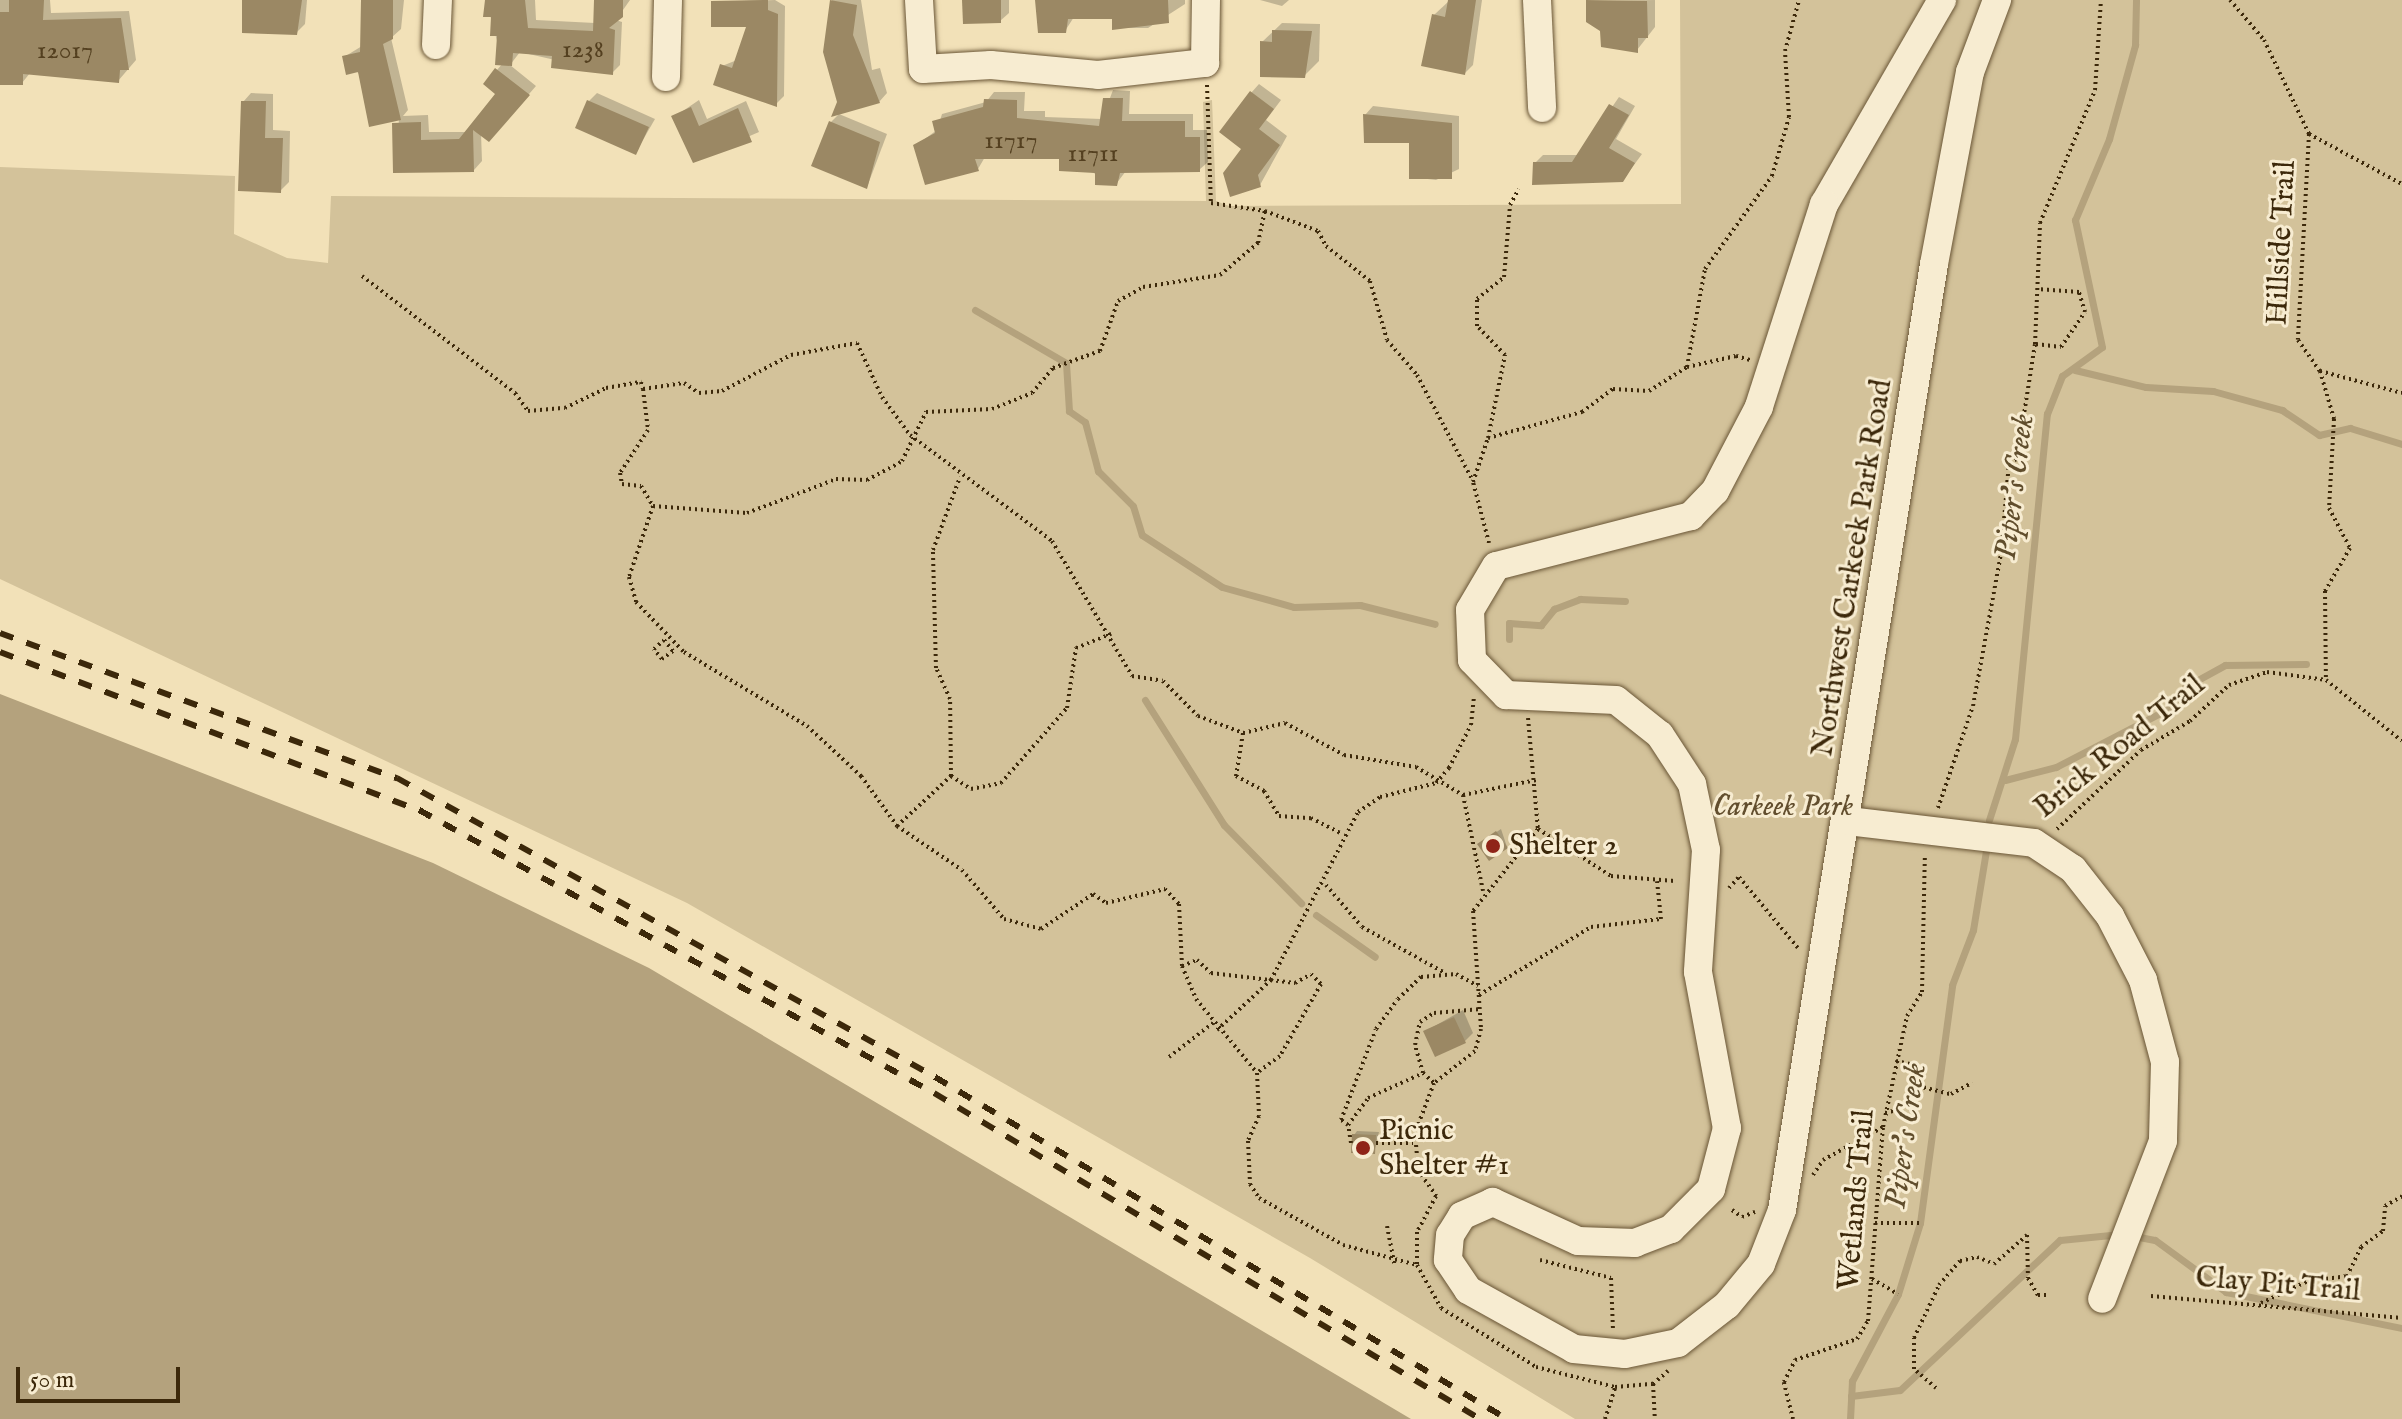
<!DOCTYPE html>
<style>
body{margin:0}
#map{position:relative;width:2402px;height:1419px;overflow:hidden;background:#f2e1b8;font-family:"IM FELL English",serif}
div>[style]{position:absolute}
.green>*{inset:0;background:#d3c29a}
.water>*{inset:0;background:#b4a27d}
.shadow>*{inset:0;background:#0003}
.stream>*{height:7px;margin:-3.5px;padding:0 3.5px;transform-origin:3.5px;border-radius:3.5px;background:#b4a27d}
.building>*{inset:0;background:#9b8864}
.path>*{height:4px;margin-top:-2px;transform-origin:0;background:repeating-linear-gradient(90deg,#3c280a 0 2px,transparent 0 6px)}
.roads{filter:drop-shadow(0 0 2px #6a5636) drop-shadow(0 0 2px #6a5636)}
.minor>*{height:28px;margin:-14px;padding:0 14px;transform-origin:14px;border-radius:14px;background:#f7ecd1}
.rail>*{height:6px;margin-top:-3px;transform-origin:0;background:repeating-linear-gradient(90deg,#3c280a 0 14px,transparent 0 28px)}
.dots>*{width:22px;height:22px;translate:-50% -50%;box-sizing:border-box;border:4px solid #f7ecd1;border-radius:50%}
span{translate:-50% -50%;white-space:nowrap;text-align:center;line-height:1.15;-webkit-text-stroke:6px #f7ecd1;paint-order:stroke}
.number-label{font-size:26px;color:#544020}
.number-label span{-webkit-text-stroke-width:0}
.street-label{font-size:30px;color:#3c280a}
.park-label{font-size:30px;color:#624e2e;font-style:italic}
.poi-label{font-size:30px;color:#3c280a}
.left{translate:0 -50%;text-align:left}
.water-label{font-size:32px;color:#604d2c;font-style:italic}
.scale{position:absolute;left:16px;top:1367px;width:164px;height:36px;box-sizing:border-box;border:4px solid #3c280a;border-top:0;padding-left:10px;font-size:24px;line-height:28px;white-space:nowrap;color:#3c280a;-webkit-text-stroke:6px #f7ecd1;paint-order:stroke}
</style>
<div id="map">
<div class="green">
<div style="clip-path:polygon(1680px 0,2402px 0,2402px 1419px,1575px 1419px,1310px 1258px,687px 903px,0 579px,0 167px,235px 176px,234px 234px,287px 258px,328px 263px,331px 196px,1206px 201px,1203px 102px,1212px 100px,1216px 201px,1229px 206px,1681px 204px)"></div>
</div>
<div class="water">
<div style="clip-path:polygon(0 694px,433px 863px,649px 968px,1411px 1419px,0 1419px)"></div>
</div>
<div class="shadow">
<div style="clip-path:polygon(0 0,50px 0,51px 13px,129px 11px,136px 60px,118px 81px,30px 73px,22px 83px,0 83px)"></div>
<div style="clip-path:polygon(245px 0,307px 0,305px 24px,296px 33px)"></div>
<div style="clip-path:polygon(363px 0,404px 0,401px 29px,391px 38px,408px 110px,403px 116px,428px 115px,429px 132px,467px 132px,498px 94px,485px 84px,503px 63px,486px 0,535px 0,536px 20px,595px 23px,595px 0,630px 0,616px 20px,622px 22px,620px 65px,612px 73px,520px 52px,510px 65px,536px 86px,497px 131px,481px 133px,482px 161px,474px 170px,395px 171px,399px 119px,344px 57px,362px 46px)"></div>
<div style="clip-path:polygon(775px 0,785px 6px,784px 96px,776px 104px,722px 66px,737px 60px,749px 25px,713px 2px)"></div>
<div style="clip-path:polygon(832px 0,861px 0,872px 70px,880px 68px,887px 93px,879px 102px,839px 102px,825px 52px)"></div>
<div style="clip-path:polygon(963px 0,1009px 0,1009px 13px,1000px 21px)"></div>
<div style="clip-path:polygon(1038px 0,1185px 0,1185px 4px,1148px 28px,1114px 28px,1114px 17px,1074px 17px,1065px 31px)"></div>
<div style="clip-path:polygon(1260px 0,1289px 0,1282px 6px)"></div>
<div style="clip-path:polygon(1450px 0,1482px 0,1473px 65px,1465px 73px,1434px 15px)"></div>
<div style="clip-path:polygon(1655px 0,1655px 27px,1637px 50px,1602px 30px,1588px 1px)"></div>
<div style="clip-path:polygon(1282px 23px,1320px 24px,1319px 61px,1304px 76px,1262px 42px)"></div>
<div style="clip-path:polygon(1259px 84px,1281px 100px,1266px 120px,1287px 136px,1260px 185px,1244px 149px,1251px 93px)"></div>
<div style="clip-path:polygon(1113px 90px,1130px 91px,1129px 114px,1193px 114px,1193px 130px,1207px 130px,1208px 162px,1199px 170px,1126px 171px,1116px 184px,1061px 157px,985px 157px,978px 169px,915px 146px,937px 130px,942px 114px,986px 102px,994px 92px,1025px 92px,1024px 111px,1045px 111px,1045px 117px,1102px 119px)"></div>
<div style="clip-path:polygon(251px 93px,273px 94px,273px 130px,290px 131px,289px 182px,280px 191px,243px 102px)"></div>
<div style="clip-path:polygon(597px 93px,655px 119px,636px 152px,589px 101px)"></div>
<div style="clip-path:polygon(1619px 97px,1635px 106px,1616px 139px,1642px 154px,1623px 180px,1535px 163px,1543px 155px,1579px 155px)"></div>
<div style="clip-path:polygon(699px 100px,707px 119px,746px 101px,759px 132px,694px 160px,674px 117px)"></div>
<div style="clip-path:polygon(1373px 106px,1459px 116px,1459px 169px,1436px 180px,1411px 177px,1411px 141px,1365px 141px,1365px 115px)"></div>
<div style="clip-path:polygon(839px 114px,887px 134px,867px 187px,831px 122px)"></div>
<div style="clip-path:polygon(1501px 829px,1507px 847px,1483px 841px)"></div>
<div style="clip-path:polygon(1463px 1010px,1473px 1033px,1465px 1041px,1426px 1031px)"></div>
<div style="clip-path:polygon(1357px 1131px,1379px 1132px,1374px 1152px,1354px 1135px)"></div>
</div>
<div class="stream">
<div style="left:975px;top:310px;width:105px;rotate:30.2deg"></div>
<div style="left:1066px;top:363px;width:48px;rotate:86.4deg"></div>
<div style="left:1069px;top:411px;width:19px;rotate:35deg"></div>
<div style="left:1085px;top:422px;width:51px;rotate:75.1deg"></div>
<div style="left:1098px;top:471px;width:49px;rotate:45deg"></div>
<div style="left:1133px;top:506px;width:30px;rotate:73deg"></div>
<div style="left:1142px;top:535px;width:95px;rotate:33deg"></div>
<div style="left:1222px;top:587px;width:75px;rotate:15.5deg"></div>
<div style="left:1294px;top:607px;width:66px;rotate:-1.7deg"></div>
<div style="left:1360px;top:605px;width:77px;rotate:14.2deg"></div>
<div style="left:2075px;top:370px;width:73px;rotate:13.5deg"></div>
<div style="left:2146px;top:387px;width:67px;rotate:3.4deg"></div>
<div style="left:2213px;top:391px;width:72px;rotate:15.4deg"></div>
<div style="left:2282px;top:410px;width:45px;rotate:34deg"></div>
<div style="left:2319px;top:435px;width:32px;rotate:-13deg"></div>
<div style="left:2350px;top:428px;width:54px;rotate:17.1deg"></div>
<div style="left:1509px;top:639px;width:16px;rotate:-90deg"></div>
<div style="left:1509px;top:623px;width:32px;rotate:4deg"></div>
<div style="left:1541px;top:625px;width:21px;rotate:-51deg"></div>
<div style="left:1554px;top:609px;width:28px;rotate:-21deg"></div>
<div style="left:1580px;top:599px;width:45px;rotate:2.5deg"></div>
<div style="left:1145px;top:700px;width:148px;rotate:57.7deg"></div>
<div style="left:1224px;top:825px;width:110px;rotate:45.4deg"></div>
<div style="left:2005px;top:780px;width:53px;rotate:-14.3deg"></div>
<div style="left:2056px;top:767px;width:128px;rotate:-27.4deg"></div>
<div style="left:2170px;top:708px;width:26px;rotate:-54deg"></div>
<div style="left:2185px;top:687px;width:46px;rotate:-28.8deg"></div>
<div style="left:2225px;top:665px;width:81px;rotate:-0.7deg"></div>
<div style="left:1989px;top:820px;width:85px;rotate:-72.2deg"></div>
<div style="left:2015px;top:739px;width:327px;rotate:-84.4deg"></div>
<div style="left:2047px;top:414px;width:41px;rotate:-68.5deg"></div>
<div style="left:2062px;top:376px;width:49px;rotate:-35.9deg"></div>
<div style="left:2102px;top:347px;width:130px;rotate:-102deg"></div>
<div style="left:2075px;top:220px;width:88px;rotate:-67.2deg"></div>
<div style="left:2109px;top:139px;width:98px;rotate:-74.5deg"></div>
<div style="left:2135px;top:45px;width:45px;rotate:-88.7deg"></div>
<div style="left:1316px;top:915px;width:72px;rotate:35.4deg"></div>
<div style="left:2134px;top:1236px;width:21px;rotate:11deg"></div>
<div style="left:2155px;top:1240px;width:88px;rotate:36.2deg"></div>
<div style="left:2226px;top:1292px;width:180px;rotate:11.6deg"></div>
<div style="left:1851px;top:1396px;width:49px;rotate:-7deg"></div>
<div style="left:1900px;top:1390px;width:219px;rotate:-43.2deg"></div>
<div style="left:2060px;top:1240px;width:61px;rotate:-5.6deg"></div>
<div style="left:1850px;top:1419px;width:38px;rotate:-87deg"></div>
<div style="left:1852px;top:1381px;width:98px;rotate:-62.1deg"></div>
<div style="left:1898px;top:1294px;width:74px;rotate:-72.8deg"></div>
<div style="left:1920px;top:1223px;width:240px;rotate:-82.3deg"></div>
<div style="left:1952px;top:985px;width:59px;rotate:-69.1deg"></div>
<div style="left:1973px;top:930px;width:80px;rotate:-80.7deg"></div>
</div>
<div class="building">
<div style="clip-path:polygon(9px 0,44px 0,43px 20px,121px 18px,129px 70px,120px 70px,119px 83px,23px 74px,23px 85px,0 85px,0 12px,9px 12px)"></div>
<div style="clip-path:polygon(242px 0,302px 0,297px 35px,242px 33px)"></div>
<div style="clip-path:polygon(361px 0,393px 0,393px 39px,383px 44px,401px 120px,369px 127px,358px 72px,346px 75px,342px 56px,360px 52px)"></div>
<div style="clip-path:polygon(485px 0,525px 0,528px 28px,593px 31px,594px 0,623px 0,623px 17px,609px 28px,615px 30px,613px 75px,551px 68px,552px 56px,513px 53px,512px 66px,495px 65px,497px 36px,490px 36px,491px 17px,483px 17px)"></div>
<div style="clip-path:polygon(768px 0,768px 10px,778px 14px,777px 107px,713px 85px,720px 64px,732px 68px,746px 27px,711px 27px,711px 1px)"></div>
<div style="clip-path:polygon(830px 0,857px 5px,853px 35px,880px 103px,831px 117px,837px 102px,823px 52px)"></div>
<div style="clip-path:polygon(962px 0,1001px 0,1001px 23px,963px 24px)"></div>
<div style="clip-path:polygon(1035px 0,1168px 0,1169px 23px,1112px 30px,1112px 19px,1068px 19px,1066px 33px,1038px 33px)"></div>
<div style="clip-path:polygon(1448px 0,1476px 0,1465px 75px,1421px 66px,1432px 14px,1445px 17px)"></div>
<div style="clip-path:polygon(1586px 0,1647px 1px,1648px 38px,1638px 38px,1638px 53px,1601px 47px,1600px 31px,1586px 22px)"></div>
<div style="clip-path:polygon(1272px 30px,1312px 31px,1305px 78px,1260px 77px,1260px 41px,1272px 42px)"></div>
<div style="clip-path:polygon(495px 68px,530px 95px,489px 142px,473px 130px,474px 172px,393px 173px,392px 123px,421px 122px,421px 140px,459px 139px,495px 94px,483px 84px)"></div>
<div style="clip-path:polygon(1250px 91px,1274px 109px,1259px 129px,1280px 145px,1258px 175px,1261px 187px,1230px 197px,1223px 173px,1241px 149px,1219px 132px)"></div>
<div style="clip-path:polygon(1103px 98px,1123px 98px,1122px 121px,1185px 121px,1185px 137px,1200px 137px,1200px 172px,1120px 173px,1117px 186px,1095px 185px,1095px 173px,1059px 171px,1059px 159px,975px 159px,979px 171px,925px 185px,913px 145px,935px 133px,932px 121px,983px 107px,984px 99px,1017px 100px,1017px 118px,1099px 126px)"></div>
<div style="clip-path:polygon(587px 100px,649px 127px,636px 155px,575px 128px)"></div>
<div style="clip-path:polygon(241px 101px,266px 101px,265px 138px,283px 138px,281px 193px,238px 191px)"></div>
<div style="clip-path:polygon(1609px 104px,1629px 115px,1609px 148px,1635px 163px,1623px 182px,1532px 185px,1533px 162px,1572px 162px)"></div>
<div style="clip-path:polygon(691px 107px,699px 126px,738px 108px,752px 142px,693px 163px,671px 116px)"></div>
<div style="clip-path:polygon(1363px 114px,1452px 123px,1452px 179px,1409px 179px,1409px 143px,1364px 143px)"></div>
<div style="clip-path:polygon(829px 121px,880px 142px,867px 189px,811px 166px)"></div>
<div style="clip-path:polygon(1496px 831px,1508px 848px,1489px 861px,1477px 844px)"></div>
<div style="clip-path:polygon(1454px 1017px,1466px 1043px,1435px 1057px,1423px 1031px)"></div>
<div style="clip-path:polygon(1352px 1134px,1376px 1135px,1375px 1154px,1351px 1153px)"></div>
</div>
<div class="path">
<div style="left:2230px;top:0;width:52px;rotate:49.6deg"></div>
<div style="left:2264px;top:40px;width:104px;rotate:64.4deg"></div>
<div style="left:2309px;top:134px;width:206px;rotate:93.1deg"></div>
<div style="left:2298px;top:340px;width:38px;rotate:55deg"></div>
<div style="left:2320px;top:371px;width:50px;rotate:73.7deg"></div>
<div style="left:2334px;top:419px;width:89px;rotate:93.2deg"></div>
<div style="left:2329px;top:508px;width:45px;rotate:62.3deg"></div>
<div style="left:2350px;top:548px;width:50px;rotate:120.2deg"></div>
<div style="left:2325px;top:591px;width:89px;rotate:89.4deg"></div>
<div style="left:2326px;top:680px;width:97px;rotate:38.8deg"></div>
<div style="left:1207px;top:85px;width:118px;rotate:88.1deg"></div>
<div style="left:1211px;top:203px;width:55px;rotate:8.4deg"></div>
<div style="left:2309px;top:134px;width:106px;rotate:28.3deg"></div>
<div style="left:362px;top:276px;width:193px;rotate:37.4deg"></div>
<div style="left:515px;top:393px;width:22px;rotate:54deg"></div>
<div style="left:528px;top:411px;width:37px;rotate:-5deg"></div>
<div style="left:565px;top:408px;width:46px;rotate:-26deg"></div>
<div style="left:606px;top:388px;width:36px;rotate:-10deg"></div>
<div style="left:641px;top:382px;width:7px;rotate:74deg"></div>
<div style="left:2036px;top:344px;width:25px;rotate:7deg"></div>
<div style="left:2061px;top:347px;width:42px;rotate:-55.6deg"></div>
<div style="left:2085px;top:312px;width:21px;rotate:-107deg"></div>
<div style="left:2079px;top:292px;width:42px;rotate:-175.9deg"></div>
<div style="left:1687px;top:367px;width:50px;rotate:-12.7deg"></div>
<div style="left:1736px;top:356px;width:15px;rotate:16deg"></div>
<div style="left:2320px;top:371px;width:85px;rotate:15deg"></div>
<div style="left:643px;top:389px;width:41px;rotate:83deg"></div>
<div style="left:648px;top:430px;width:51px;rotate:123.1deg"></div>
<div style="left:620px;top:473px;width:11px;rotate:80deg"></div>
<div style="left:622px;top:484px;width:19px;rotate:6deg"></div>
<div style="left:641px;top:486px;width:23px;rotate:59deg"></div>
<div style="left:653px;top:506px;width:75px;rotate:108.7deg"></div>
<div style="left:629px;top:577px;width:26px;rotate:74deg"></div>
<div style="left:636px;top:602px;width:69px;rotate:46.2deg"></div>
<div style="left:684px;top:652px;width:144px;rotate:31deg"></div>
<div style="left:807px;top:726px;width:74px;rotate:42.8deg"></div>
<div style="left:861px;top:776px;width:62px;rotate:54.2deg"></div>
<div style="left:897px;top:826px;width:78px;rotate:34.1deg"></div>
<div style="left:962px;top:870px;width:65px;rotate:49.4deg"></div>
<div style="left:1004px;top:919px;width:38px;rotate:15deg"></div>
<div style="left:1041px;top:929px;width:63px;rotate:-33.9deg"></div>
<div style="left:1093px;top:894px;width:16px;rotate:35deg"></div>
<div style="left:1106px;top:903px;width:61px;rotate:-13.3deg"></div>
<div style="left:1165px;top:889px;width:21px;rotate:47deg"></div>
<div style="left:1179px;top:904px;width:62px;rotate:87.2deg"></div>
<div style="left:1182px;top:966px;width:36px;rotate:67deg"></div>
<div style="left:1196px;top:999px;width:96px;rotate:50.5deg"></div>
<div style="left:1257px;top:1073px;width:43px;rotate:87.3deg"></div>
<div style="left:1259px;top:1116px;width:27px;rotate:114deg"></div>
<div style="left:1248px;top:1141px;width:43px;rotate:87.3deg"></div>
<div style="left:1250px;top:1184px;width:17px;rotate:57deg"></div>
<div style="left:1259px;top:1198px;width:96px;rotate:29.2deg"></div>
<div style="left:1343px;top:1245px;width:77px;rotate:15.1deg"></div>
<div style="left:643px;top:389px;width:41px;rotate:-8.3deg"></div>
<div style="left:684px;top:383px;width:18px;rotate:34deg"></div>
<div style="left:699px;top:393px;width:23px;rotate:-5deg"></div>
<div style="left:722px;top:391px;width:78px;rotate:-27.6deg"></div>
<div style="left:791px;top:355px;width:67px;rotate:-10.3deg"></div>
<div style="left:857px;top:343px;width:60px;rotate:65.2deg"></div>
<div style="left:882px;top:397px;width:47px;rotate:53.6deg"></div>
<div style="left:910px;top:435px;width:177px;rotate:36.7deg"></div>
<div style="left:1052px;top:541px;width:157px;rotate:59.3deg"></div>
<div style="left:1132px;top:676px;width:31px;rotate:9deg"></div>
<div style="left:1163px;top:681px;width:49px;rotate:45deg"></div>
<div style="left:1198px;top:716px;width:48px;rotate:20.7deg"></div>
<div style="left:1243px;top:733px;width:43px;rotate:-13.4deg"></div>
<div style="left:1285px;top:723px;width:67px;rotate:28.5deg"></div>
<div style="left:1344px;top:755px;width:73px;rotate:9.5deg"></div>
<div style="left:1416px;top:767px;width:55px;rotate:30.8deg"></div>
<div style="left:1463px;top:795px;width:75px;rotate:-11.6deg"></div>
<div style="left:1488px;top:438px;width:85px;rotate:-78.4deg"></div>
<div style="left:1505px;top:355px;width:40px;rotate:-134deg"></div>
<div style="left:1477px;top:326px;width:27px;rotate:-90deg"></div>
<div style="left:1477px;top:299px;width:35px;rotate:-39deg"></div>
<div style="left:1504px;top:277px;width:72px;rotate:-85.2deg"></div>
<div style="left:1510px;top:205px;width:18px;rotate:-61deg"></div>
<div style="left:653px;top:506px;width:94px;rotate:4.3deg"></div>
<div style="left:747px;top:513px;width:95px;rotate:-20.9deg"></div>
<div style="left:836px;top:479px;width:31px;rotate:2deg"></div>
<div style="left:867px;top:480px;width:40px;rotate:-28deg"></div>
<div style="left:902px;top:461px;width:55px;rotate:-63.9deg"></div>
<div style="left:926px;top:412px;width:66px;rotate:-2.6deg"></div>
<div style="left:992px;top:409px;width:43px;rotate:-21.8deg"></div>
<div style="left:1032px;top:393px;width:33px;rotate:-50deg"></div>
<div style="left:1053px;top:368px;width:50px;rotate:-19.9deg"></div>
<div style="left:1100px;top:351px;width:53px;rotate:-70.2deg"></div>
<div style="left:1118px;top:301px;width:29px;rotate:-29deg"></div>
<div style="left:1143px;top:287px;width:78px;rotate:-8.9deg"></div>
<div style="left:1220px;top:275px;width:50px;rotate:-40.1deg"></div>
<div style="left:1258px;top:243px;width:33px;rotate:-78deg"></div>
<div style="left:1265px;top:211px;width:57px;rotate:20.7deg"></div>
<div style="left:1318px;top:231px;width:17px;rotate:62deg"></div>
<div style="left:1326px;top:246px;width:56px;rotate:38.5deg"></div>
<div style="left:1370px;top:281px;width:61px;rotate:73.9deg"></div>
<div style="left:1387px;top:340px;width:46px;rotate:49.4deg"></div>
<div style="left:1417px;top:375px;width:120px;rotate:62.2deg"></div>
<div style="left:1489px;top:543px;width:63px;rotate:-104.7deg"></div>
<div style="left:1473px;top:482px;width:46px;rotate:-71.2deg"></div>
<div style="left:1488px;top:438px;width:98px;rotate:-15.5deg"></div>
<div style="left:1582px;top:412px;width:39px;rotate:-37deg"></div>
<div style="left:1613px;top:389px;width:36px;rotate:3deg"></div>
<div style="left:1649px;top:391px;width:45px;rotate:-32.3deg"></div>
<div style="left:1687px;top:367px;width:100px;rotate:-79.6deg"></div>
<div style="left:1705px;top:269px;width:115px;rotate:-54.2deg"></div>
<div style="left:1772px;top:176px;width:61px;rotate:-73.9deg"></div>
<div style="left:1789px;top:117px;width:66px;rotate:-93.5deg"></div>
<div style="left:1785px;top:51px;width:53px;rotate:-74.6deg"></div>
<div style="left:664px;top:640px;width:14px;rotate:51deg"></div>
<div style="left:673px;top:651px;width:14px;rotate:144deg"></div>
<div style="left:662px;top:659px;width:13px;rotate:-129deg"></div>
<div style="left:654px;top:649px;width:13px;rotate:-42deg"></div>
<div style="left:1528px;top:718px;width:111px;rotate:84.9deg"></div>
<div style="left:1538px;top:829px;width:105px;rotate:128.4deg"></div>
<div style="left:1473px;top:911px;width:118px;rotate:86.1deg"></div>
<div style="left:1481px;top:1029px;width:23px;rotate:105deg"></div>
<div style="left:1475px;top:1051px;width:52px;rotate:142deg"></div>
<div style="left:1434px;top:1083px;width:53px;rotate:110.8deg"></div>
<div style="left:1415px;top:1133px;width:37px;rotate:85deg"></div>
<div style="left:1418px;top:1170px;width:32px;rotate:55deg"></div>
<div style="left:1436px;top:1196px;width:41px;rotate:117.8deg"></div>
<div style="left:1417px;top:1232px;width:33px;rotate:90deg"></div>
<div style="left:1417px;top:1265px;width:49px;rotate:60.8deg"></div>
<div style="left:1441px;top:1308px;width:112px;rotate:31.8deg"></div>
<div style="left:1536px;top:1367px;width:81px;rotate:14.2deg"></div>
<div style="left:1615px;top:1387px;width:38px;rotate:-5deg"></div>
<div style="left:1653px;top:1384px;width:20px;rotate:-41deg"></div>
<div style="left:1243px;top:733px;width:44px;rotate:99.2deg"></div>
<div style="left:1236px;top:776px;width:32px;rotate:28deg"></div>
<div style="left:1264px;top:791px;width:29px;rotate:59deg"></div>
<div style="left:1279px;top:816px;width:32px;rotate:4deg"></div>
<div style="left:1311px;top:818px;width:34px;rotate:27deg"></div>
<div style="left:951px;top:776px;width:77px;rotate:-90.7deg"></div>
<div style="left:950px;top:699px;width:34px;rotate:-114deg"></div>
<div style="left:936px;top:668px;width:118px;rotate:-91.5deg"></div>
<div style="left:933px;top:550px;width:78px;rotate:-69.7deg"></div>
<div style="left:1463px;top:795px;width:98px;rotate:78.2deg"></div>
<div style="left:1938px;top:808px;width:108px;rotate:-71.1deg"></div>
<div style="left:1973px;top:706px;width:155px;rotate:-79.6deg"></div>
<div style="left:2001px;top:554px;width:92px;rotate:-85deg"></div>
<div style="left:2009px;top:462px;width:9px;rotate:-21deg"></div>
<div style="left:2017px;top:459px;width:116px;rotate:-81.1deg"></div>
<div style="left:2035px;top:344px;width:121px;rotate:-87.6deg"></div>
<div style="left:2040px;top:223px;width:144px;rotate:-67.5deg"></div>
<div style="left:2095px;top:90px;width:90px;rotate:-86.2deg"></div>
<div style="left:897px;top:826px;width:74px;rotate:-42.8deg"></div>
<div style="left:951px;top:776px;width:24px;rotate:33deg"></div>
<div style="left:971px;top:789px;width:31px;rotate:-11deg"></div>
<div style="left:1001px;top:783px;width:100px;rotate:-48.7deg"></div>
<div style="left:1067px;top:708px;width:61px;rotate:-81.5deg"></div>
<div style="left:1076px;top:648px;width:38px;rotate:-22deg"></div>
<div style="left:1538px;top:829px;width:87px;rotate:32.8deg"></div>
<div style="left:1611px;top:876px;width:64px;rotate:4.5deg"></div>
<div style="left:2057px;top:829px;width:115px;rotate:-43.2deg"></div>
<div style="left:2141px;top:750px;width:57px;rotate:-30.6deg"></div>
<div style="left:2190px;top:721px;width:53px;rotate:-42.7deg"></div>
<div style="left:2229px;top:685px;width:40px;rotate:-18.9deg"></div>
<div style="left:2267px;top:672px;width:60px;rotate:7.7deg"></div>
<div style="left:1326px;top:885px;width:55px;rotate:49.4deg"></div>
<div style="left:1362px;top:927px;width:95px;rotate:29deg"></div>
<div style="left:1729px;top:888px;width:15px;rotate:-48deg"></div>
<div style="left:1739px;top:877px;width:92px;rotate:50.3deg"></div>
<div style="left:1182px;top:966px;width:16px;rotate:-22deg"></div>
<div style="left:1197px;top:960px;width:19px;rotate:43deg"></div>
<div style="left:1211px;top:973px;width:85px;rotate:6.8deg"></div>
<div style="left:1295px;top:983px;width:18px;rotate:-29deg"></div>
<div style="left:1311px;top:974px;width:14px;rotate:45deg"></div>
<div style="left:1321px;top:984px;width:83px;rotate:119.7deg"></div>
<div style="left:1280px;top:1056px;width:29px;rotate:144deg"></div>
<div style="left:1479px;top:995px;width:131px;rotate:-31.3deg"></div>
<div style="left:1591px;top:927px;width:70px;rotate:-6.5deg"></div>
<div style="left:1661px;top:919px;width:38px;rotate:-96deg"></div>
<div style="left:1217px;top:1030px;width:74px;rotate:-42.8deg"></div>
<div style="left:1271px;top:980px;width:189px;rotate:-62.6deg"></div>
<div style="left:1358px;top:812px;width:27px;rotate:-34deg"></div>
<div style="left:1380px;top:797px;width:58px;rotate:-14deg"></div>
<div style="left:1436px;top:783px;width:20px;rotate:-49deg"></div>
<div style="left:1449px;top:768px;width:48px;rotate:-62.9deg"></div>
<div style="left:1471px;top:725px;width:28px;rotate:-84deg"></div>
<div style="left:1169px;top:1057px;width:56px;rotate:-37.7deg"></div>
<div style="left:1896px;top:1061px;width:14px;rotate:12deg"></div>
<div style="left:1910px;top:1064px;width:23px;rotate:70deg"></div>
<div style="left:1918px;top:1086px;width:34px;rotate:14deg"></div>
<div style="left:1951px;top:1094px;width:24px;rotate:-28deg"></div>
<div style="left:1423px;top:1073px;width:29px;rotate:-106deg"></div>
<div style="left:1415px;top:1045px;width:24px;rotate:-78deg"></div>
<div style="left:1420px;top:1022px;width:17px;rotate:-33deg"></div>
<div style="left:1434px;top:1013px;width:47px;rotate:-4.9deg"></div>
<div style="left:1885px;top:1113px;width:16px;rotate:-14deg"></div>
<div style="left:1348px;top:1125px;width:9px;rotate:-144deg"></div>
<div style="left:1341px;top:1120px;width:97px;rotate:-69deg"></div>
<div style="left:1376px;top:1029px;width:37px;rotate:-54deg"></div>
<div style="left:1398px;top:999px;width:32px;rotate:-44deg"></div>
<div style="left:1421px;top:977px;width:35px;rotate:-5deg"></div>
<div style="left:1456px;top:974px;width:25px;rotate:29deg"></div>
<div style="left:1351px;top:1143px;width:18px;rotate:-99deg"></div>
<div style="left:1348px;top:1125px;width:34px;rotate:-53deg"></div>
<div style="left:1368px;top:1098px;width:60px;rotate:-24.4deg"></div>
<div style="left:1423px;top:1073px;width:15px;rotate:42deg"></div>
<div style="left:1376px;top:1143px;width:37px"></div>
<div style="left:1813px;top:1175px;width:18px;rotate:-56deg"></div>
<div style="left:1823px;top:1160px;width:68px;rotate:-28.8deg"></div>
<div style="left:1732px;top:1210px;width:12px;rotate:35deg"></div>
<div style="left:1742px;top:1217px;width:14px;rotate:-21deg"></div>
<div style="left:1875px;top:1223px;width:45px"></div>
<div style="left:1387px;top:1226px;width:38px;rotate:79deg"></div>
<div style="left:1540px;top:1260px;width:73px;rotate:14.2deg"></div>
<div style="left:1611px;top:1278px;width:52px;rotate:87.8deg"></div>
<div style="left:1872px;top:1279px;width:30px;rotate:30deg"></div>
<div style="left:2151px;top:1296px;width:252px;rotate:5deg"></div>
<div style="left:2261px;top:1303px;width:52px;rotate:-25.1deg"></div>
<div style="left:2308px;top:1281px;width:39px;rotate:-7deg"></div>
<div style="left:2347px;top:1276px;width:32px;rotate:-64deg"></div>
<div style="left:2361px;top:1247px;width:27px;rotate:-36deg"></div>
<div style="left:2383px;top:1231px;width:25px;rotate:-85deg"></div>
<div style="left:2385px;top:1206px;width:20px;rotate:-30deg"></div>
<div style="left:1653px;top:1384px;width:35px;rotate:87deg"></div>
<div style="left:1936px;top:1388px;width:29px;rotate:-139deg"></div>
<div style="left:1914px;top:1369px;width:31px;rotate:-90deg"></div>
<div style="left:1914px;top:1338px;width:59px;rotate:-64.7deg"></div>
<div style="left:1939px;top:1285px;width:32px;rotate:-49deg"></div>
<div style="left:1960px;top:1261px;width:17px;rotate:-13deg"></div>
<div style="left:1977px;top:1257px;width:18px;rotate:22deg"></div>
<div style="left:1994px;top:1264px;width:44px;rotate:-41.3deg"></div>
<div style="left:2027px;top:1235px;width:43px;rotate:88.7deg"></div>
<div style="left:2028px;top:1278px;width:20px;rotate:60deg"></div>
<div style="left:2038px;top:1295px;width:11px"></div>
<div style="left:1605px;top:1419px;width:33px;rotate:-72deg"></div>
<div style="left:1793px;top:1419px;width:38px;rotate:-104deg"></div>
<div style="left:1784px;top:1382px;width:25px;rotate:-63deg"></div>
<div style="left:1795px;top:1360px;width:65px;rotate:-18.7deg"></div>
<div style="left:1857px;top:1339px;width:21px;rotate:-59deg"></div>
<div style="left:1868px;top:1321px;width:195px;rotate:-85.6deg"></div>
<div style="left:1883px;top:1127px;width:114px;rotate:-77.8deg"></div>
<div style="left:1907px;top:1016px;width:28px;rotate:-58deg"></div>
<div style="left:1922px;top:992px;width:138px;rotate:-88.8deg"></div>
</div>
<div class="roads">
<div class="minor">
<div style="left:919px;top:0;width:69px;rotate:86.7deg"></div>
<div style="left:923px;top:69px;width:68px;rotate:-3.4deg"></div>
<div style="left:991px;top:65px;width:107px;rotate:5.3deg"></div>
<div style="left:1098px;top:75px;width:108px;rotate:-6.4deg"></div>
<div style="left:1205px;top:63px;width:63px;rotate:-89.1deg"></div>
<div style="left:1537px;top:0;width:108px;rotate:87.3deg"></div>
<div style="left:1942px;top:0;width:236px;rotate:120deg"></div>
<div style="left:1824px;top:204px;width:213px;rotate:107.8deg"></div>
<div style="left:1759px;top:407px;width:95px;rotate:117.6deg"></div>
<div style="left:1715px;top:491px;width:35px;rotate:134deg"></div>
<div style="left:1691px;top:516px;width:201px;rotate:165.6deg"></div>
<div style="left:1496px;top:566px;width:51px;rotate:120.6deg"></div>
<div style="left:1470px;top:610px;width:50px;rotate:87.7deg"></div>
<div style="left:1472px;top:660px;width:49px;rotate:45.8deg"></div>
<div style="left:1506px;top:695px;width:110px;rotate:2.6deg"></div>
<div style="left:1616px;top:700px;width:56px;rotate:38.5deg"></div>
<div style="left:1660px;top:735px;width:59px;rotate:56.9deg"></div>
<div style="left:1692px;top:784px;width:67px;rotate:78deg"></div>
<div style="left:1706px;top:850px;width:122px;rotate:93.8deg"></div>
<div style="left:1698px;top:972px;width:159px;rotate:79.5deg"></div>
<div style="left:1727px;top:1128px;width:63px;rotate:104.7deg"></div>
<div style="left:1711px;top:1189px;width:57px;rotate:135deg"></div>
<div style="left:1671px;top:1229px;width:39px;rotate:159deg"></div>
<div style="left:1635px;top:1243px;width:57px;rotate:-178deg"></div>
<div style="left:1578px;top:1241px;width:94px;rotate:-155.4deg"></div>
<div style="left:1493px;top:1202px;width:34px;rotate:156deg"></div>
<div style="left:1462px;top:1216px;width:22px;rotate:122deg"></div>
<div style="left:1450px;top:1235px;width:25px;rotate:95deg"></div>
<div style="left:1448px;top:1260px;width:36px;rotate:56deg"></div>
<div style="left:1468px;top:1290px;width:121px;rotate:29.1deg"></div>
<div style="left:1574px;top:1349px;width:51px;rotate:5.6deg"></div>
<div style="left:1625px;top:1354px;width:54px;rotate:-11.7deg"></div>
<div style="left:1678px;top:1343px;width:62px;rotate:-37.8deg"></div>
<div style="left:1727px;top:1305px;width:53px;rotate:-50.3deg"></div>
<div style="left:1761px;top:1264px;width:58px;rotate:-68.7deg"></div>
<div style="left:1782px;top:1210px;width:958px;rotate:-80.87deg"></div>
<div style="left:1934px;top:264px;width:195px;rotate:-79.4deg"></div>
<div style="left:1970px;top:72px;width:77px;rotate:-69.4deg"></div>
<div style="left:436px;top:45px;width:45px;rotate:-87.5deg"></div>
<div style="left:666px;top:77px;width:77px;rotate:-88.5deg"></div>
<div style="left:1848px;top:821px;width:187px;rotate:6.7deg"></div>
<div style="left:2034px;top:843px;width:47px;rotate:33.7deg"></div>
<div style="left:2073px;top:869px;width:60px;rotate:51.8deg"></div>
<div style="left:2110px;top:916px;width:72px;rotate:62.7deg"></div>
<div style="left:2143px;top:980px;width:85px;rotate:75deg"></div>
<div style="left:2165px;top:1062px;width:79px;rotate:91.5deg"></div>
<div style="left:2163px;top:1141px;width:169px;rotate:111.1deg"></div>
</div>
</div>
<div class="rail">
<div style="left:0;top:633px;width:423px;rotate:20.1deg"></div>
<div style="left:397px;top:778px;width:616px;rotate:29.06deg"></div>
<div style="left:935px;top:1077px;width:666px;rotate:30.88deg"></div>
<div style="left:0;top:652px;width:448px;rotate:20.7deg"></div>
<div style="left:419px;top:810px;width:588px;rotate:28.79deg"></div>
<div style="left:934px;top:1093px;width:636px;rotate:30.84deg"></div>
</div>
<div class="dots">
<div style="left:1493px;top:846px;background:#8f2418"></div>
<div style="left:1363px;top:1148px;background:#8f2418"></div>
</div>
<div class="number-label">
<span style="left:583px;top:50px">1238</span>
<span style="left:65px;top:51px">12017</span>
<span style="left:1011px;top:141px">11717</span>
<span style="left:1093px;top:154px">11711</span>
</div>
<div class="street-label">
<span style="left:2282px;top:243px;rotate:-87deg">Hillside Trail</span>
<span style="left:1853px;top:568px;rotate:-81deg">Northwest Carkeek Park Road</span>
<span style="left:2120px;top:747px;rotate:-39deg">Brick Road Trail</span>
<span style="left:1857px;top:1200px;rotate:-85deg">Wetlands Trail</span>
<span style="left:2278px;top:1285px;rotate:5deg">Clay Pit Trail</span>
</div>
<div class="park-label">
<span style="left:1783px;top:807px">Carkeek Park</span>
</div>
<div class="poi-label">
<span class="left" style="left:1509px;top:846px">Shelter 2</span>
<span class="left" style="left:1379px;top:1148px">Picnic<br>Shelter #1</span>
</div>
<div class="water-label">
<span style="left:2016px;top:487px;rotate:-83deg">Piper's Creek</span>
<span style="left:1907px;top:1136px;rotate:-82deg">Piper's Creek</span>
</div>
<div class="scale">50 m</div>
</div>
